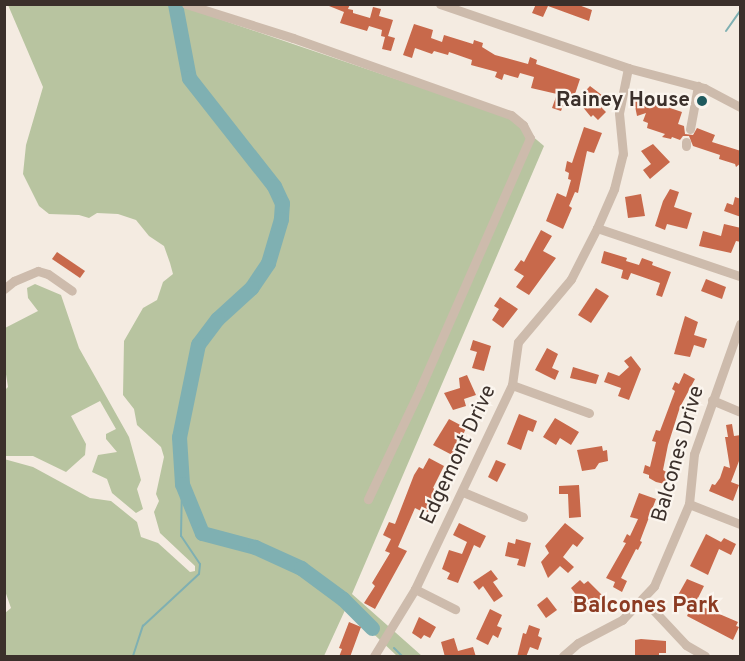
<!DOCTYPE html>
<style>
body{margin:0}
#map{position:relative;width:745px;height:661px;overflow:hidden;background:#f4ebe1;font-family:Overpass,sans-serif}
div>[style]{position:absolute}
.green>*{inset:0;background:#b8c4a0}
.stream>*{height:2px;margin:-1px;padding:0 1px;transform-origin:1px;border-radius:1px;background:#7fb0b2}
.river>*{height:15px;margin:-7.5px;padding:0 7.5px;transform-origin:7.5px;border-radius:7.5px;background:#7fb0b2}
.building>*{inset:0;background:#c8694b}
.minor>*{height:9px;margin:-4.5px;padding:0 4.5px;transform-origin:4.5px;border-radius:4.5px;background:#cdbbac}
.dots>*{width:16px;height:16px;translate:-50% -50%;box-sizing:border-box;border:3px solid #fbf5ee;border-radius:50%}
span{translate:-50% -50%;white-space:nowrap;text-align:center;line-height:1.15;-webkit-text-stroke:4.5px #fbf5ee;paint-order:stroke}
.poi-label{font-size:21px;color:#3b302b;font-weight:700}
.right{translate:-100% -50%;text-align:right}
.street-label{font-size:21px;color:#3b302b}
.neighbourhood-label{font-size:22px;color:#8c3b22;font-weight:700}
.frame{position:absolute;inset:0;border:6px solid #3b302b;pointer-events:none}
</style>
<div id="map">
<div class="green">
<div style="clip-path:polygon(8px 5px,178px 5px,511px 118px,544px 146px,352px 594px,422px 656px,397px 656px,346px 608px,324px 656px,5px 656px,5px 613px,11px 608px,4px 588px,4px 459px,33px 467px,90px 498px,111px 501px,137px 522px,141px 537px,158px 543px,190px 572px,195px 571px,195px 566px,160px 533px,154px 512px,159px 501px,156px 494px,164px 457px,161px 447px,137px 425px,134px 409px,123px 395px,124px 341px,143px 308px,157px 300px,163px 282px,173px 274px,170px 263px,164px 246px,149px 236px,136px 220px,118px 214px,97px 213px,89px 218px,79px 215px,49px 214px,39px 206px,23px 174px,26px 145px,43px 87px)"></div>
<div style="clip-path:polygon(35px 284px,61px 295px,79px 348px,129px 437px,141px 480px,137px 489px,143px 509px,136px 513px,112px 493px,107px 479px,92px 472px,98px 455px,117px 452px,106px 439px,106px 434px,116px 429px,100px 401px,71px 416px,86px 444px,85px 455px,66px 472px,33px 456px,5px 456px,4px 391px,8px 387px,5px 368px,5px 328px,38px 311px,28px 298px,27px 288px)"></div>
</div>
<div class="stream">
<div style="left:726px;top:31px;width:24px;rotate:-55deg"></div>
<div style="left:394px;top:648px;width:11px;rotate:45deg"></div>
<div style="left:133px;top:656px;width:32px;rotate:-72deg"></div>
<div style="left:143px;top:626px;width:76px;rotate:-42.9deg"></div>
<div style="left:199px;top:574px;width:10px;rotate:-84deg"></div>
<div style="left:200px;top:564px;width:34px;rotate:-124deg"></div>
<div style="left:181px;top:536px;width:52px;rotate:-88.9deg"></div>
</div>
<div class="river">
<div style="left:175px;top:4px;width:75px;rotate:79.3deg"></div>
<div style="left:189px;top:78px;width:137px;rotate:51.8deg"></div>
<div style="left:274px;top:186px;width:19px;rotate:65deg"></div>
<div style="left:282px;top:203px;width:16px;rotate:94deg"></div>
<div style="left:281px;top:219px;width:46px;rotate:106.5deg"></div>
<div style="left:268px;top:263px;width:30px;rotate:124deg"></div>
<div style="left:251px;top:288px;width:46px;rotate:137.6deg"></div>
<div style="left:217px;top:319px;width:31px;rotate:127deg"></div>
<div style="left:198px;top:344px;width:95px;rotate:101.5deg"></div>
<div style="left:179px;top:437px;width:47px;rotate:86.3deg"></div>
<div style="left:182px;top:484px;width:53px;rotate:67.8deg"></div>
<div style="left:202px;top:533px;width:55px;rotate:14.8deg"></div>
<div style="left:255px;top:547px;width:51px;rotate:24.5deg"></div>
<div style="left:301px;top:568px;width:52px;rotate:36.4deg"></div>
<div style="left:343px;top:599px;width:41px;rotate:45deg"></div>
</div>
<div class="building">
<div style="clip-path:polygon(324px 4px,350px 4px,348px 9px,353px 10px,353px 13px,370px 18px,373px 7px,381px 9px,379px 16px,393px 20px,388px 36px,395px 38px,391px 51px,382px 49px,385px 37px,381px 36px,382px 30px,369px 26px,367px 31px,340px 23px,344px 12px)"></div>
<div style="clip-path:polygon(536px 4px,576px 4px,592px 10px,589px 21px,548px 6px,543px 17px,532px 13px)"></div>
<div style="clip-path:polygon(414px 24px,433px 30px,431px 38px,442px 42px,444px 35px,473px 44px,474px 40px,483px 43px,482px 47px,495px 55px,528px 64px,530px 57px,537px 60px,536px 64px,580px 79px,574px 97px,567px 95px,561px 111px,552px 108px,557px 94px,531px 88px,534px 77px,520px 73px,518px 78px,504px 74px,502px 80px,495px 77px,497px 72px,471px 65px,472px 60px,449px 52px,448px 55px,434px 51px,432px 54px,415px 48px,412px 58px,403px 55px)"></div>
<div style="clip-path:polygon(590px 86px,607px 99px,600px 106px,606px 112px,598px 120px,593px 115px,591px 117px,577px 100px)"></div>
<div style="clip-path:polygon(642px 99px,643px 104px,658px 104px,682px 112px,678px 124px,684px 126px,685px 134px,693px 135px,697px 128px,715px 135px,712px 142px,741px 151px,741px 163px,736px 167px,735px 164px,719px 159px,720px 155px,693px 146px,689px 136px,683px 136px,680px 140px,672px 137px,671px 139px,662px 137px,665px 134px,647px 128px,648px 123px,643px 121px,646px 113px,637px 116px,634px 101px)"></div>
<div style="clip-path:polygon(584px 127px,602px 133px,594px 153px,587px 151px,578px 193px,575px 192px,569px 206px,572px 208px,563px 229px,546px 221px,557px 193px,566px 197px,571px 180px,568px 179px,569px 173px,565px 171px,567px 161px,572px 163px)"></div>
<div style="clip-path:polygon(653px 144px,670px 162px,650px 179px,643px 170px,651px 164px,641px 151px)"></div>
<div style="clip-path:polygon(670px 189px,679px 192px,674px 207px,692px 213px,687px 229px,667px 224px,665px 230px,655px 226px,663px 201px)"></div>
<div style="clip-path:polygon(641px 194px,645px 216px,628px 218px,625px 197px)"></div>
<div style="clip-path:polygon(735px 197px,741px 199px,741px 217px,724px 211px,727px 203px,733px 205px)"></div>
<div style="clip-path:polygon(724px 224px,741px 228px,741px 242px,736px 241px,731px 253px,699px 246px,703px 231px,721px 236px)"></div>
<div style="clip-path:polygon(541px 230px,552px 236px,543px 251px,556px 258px,529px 295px,516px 287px,524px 276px,514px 270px,521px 260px,524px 262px)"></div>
<div style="clip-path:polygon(604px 251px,627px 258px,626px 261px,639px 265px,642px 258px,653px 262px,652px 265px,671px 272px,662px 297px,656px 295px,660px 283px,631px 273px,628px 280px,621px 278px,623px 270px,601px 263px)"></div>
<div style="clip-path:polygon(57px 252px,85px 271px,80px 278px,52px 259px)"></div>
<div style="clip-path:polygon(706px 279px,726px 287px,722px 299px,701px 291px)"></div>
<div style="clip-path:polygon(596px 288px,609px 296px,591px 323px,578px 315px)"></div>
<div style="clip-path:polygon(500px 297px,518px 309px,503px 328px,492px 320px,499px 309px,494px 306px)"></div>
<div style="clip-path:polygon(685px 316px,698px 322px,694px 335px,707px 339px,704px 348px,694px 345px,690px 357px,674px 354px)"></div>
<div style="clip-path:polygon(473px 340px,491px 346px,484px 371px,472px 368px,477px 352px,470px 350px)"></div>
<div style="clip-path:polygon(547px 348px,558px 354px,552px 368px,559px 371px,555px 380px,535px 370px)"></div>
<div style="clip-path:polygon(631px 356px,641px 369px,629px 400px,618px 396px,621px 388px,604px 382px,608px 372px,619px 376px,629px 367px,624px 361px)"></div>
<div style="clip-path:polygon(573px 367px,599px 375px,596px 384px,570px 378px)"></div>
<div style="clip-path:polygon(684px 373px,695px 379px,680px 407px,668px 445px,663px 470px,671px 475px,669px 485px,656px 482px,649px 478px,649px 475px,643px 473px,645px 465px,650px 467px,656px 442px,652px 441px,656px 430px,660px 431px,675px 391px,672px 389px,675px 382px,679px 384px)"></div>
<div style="clip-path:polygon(467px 375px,476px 395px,464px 399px,466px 406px,453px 410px,444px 393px,460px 388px,459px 378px)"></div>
<div style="clip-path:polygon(519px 414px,537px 421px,533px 432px,528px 430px,521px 450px,507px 444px)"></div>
<div style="clip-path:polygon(555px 418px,579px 432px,571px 445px,560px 438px,556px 445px,543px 437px)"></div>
<div style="clip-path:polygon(449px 419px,466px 428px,454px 456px,433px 445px)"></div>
<div style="clip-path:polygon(732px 424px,734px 436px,741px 435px,741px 462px,739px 461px,731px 482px,739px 485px,733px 501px,709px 491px,712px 484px,715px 485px,720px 478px,724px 466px,730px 468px,725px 437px,728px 437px,726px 425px)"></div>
<div style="clip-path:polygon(602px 446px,603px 451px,607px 450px,608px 461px,599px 463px,595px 469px,582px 471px,577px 450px)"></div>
<div style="clip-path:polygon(429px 458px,444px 466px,433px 488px,438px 491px,427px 514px,415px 508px,398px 547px,407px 551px,375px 609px,364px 603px,375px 586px,372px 583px,390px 553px,385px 551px,391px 539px,383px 535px,389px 522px,395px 524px,414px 475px,419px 467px,423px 469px)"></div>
<div style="clip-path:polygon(496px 460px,506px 464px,497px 482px,488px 477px)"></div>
<div style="clip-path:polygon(579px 485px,581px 517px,569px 518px,568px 494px,559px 494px,559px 486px)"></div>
<div style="clip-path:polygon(639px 493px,656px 499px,640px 541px,642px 542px,638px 550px,636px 549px,621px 578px,627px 581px,622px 592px,613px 587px,615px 582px,606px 578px,626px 543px,623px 542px,627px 534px,630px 536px,638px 519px,630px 517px)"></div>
<div style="clip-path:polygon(459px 523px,486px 536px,480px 548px,474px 545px,458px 583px,447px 579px,450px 573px,442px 569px,449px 550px,462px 554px,467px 542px,453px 535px)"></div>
<div style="clip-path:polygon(565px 523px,584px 538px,577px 547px,573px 544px,563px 557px,574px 567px,568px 573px,560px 566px,548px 578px,541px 562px,549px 553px,545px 546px)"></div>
<div style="clip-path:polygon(706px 534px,721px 542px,724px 538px,736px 544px,731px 555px,719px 549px,708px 575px,690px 566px)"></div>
<div style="clip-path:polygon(516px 539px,531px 543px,525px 567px,517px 565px,519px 559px,505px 556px,508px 542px,515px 544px)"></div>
<div style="clip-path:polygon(491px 570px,498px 579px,493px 582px,503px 596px,494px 602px,483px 586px,479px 590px,473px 582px)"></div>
<div style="clip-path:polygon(687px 579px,704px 586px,697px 600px,705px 603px,703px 607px,738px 622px,736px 626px,739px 627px,733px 640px,687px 616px,690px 609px,680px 604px,683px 598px,678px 595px)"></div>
<div style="clip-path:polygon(580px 580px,584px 584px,588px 581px,603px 596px,597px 603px,594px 600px,581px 613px,571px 602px,577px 596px,571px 588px)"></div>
<div style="clip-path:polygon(547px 597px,557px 610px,546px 618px,537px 605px)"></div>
<div style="clip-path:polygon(490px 609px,502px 615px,497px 626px,502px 628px,498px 638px,493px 635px,488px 645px,476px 639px)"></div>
<div style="clip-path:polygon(419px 617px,436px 627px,430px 638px,424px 635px,421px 639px,412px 633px)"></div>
<div style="clip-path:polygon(349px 622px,361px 627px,350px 657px,339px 657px,342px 649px,339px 648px)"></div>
<div style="clip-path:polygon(529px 625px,540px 629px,538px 636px,542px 638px,538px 650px,530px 647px,526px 657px,517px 657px,523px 633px,526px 634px)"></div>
<div style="clip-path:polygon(454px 638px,458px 651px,473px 647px,476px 657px,445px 657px,441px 642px)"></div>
<div style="clip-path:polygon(641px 639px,666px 641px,666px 653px,659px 653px,659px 657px,635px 657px,635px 640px)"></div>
</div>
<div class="minor">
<div style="left:186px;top:4px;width:112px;rotate:17.6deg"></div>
<div style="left:293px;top:38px;width:231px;rotate:19.5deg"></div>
<div style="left:511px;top:115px;width:16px;rotate:40deg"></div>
<div style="left:523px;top:125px;width:15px;rotate:62deg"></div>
<div style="left:530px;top:138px;width:274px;rotate:113.7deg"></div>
<div style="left:420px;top:389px;width:122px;rotate:115.3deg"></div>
<div style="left:440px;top:4px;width:199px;rotate:18.8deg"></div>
<div style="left:628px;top:68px;width:79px;rotate:14.7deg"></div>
<div style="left:704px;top:88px;width:41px;rotate:27.8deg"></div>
<div style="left:690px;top:129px;width:44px;rotate:-79.5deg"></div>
<div style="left:686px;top:146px;width:4px;rotate:-90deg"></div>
<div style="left:597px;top:228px;width:151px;rotate:18.6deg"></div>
<div style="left:4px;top:289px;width:13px;rotate:-39deg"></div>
<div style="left:14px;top:281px;width:26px;rotate:-23deg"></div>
<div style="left:38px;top:271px;width:10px;rotate:17deg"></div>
<div style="left:48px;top:274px;width:29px;rotate:35deg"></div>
<div style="left:512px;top:385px;width:82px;rotate:20deg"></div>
<div style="left:712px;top:400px;width:30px;rotate:23deg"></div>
<div style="left:463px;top:492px;width:65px;rotate:22.6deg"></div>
<div style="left:689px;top:504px;width:55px;rotate:21.4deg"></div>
<div style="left:415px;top:589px;width:45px;rotate:26.6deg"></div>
<div style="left:643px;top:599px;width:63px;rotate:46.9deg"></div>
<div style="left:686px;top:645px;width:22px;rotate:30deg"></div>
<div style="left:374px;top:656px;width:79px;rotate:-58.5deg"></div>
<div style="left:415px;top:589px;width:226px;rotate:-64.6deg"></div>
<div style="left:512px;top:385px;width:43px;rotate:-82.1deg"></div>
<div style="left:518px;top:342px;width:82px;rotate:-49.9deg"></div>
<div style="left:571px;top:279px;width:57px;rotate:-63deg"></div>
<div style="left:597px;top:228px;width:43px;rotate:-66.4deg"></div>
<div style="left:614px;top:189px;width:36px;rotate:-76deg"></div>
<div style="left:623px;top:154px;width:41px;rotate:-95.6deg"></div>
<div style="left:619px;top:113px;width:46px;rotate:-78.7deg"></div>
<div style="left:563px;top:656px;width:20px;rotate:-41deg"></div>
<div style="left:578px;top:643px;width:50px;rotate:-27.6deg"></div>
<div style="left:622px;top:620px;width:47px;rotate:-46.7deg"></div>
<div style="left:654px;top:586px;width:89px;rotate:-66.9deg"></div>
<div style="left:689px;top:504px;width:50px;rotate:-84.3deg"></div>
<div style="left:694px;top:454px;width:138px;rotate:-70.5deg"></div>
</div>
<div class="dots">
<div style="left:702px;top:101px;background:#1f5a5e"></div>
</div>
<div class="poi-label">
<span class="right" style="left:690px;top:101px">Rainey House</span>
</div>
<div class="street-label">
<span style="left:679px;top:454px;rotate:-74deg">Balcones Drive</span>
<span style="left:459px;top:455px;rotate:-65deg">Edgemont Drive</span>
</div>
<div class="neighbourhood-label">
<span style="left:646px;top:607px">Balcones Park</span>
</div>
<div class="frame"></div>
</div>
